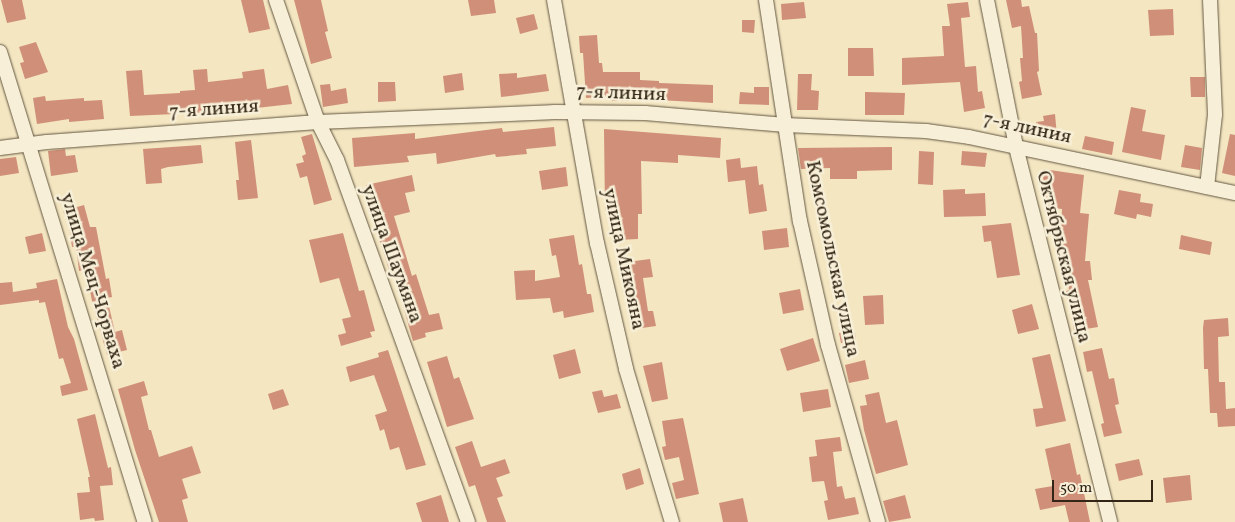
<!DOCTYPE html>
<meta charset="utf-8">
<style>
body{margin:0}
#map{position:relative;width:1235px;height:522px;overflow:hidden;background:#f3e6c1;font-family:Vollkorn,serif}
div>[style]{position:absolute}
.building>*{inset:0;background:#d08f78}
.roads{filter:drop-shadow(0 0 1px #635641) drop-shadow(0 0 1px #635641)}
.street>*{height:14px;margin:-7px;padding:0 7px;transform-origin:7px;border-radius:7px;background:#f7efd7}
span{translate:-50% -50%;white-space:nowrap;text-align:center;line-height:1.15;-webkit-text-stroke:5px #f7efd7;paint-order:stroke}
.street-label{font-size:20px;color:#332616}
.scale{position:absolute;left:1052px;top:480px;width:101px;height:22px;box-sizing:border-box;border:2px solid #332616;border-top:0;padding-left:6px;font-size:15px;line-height:18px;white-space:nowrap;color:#332616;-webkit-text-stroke:4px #f7efd7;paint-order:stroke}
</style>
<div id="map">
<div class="building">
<div style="clip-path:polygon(1px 0,22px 0,26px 19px,7px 23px)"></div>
<div style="clip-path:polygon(241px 0,263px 0,270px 29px,249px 33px)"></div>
<div style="clip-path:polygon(294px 0,321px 0,328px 31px,325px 32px,332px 58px,311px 64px)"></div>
<div style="clip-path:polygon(468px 0,494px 0,496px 13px,471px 16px)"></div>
<div style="clip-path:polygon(1006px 0,1021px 0,1022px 7px,1029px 6px,1035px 33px,1037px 33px,1039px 71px,1037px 72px,1042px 95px,1022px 99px,1019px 82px,1022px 81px,1020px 58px,1023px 58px,1021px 26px,1012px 28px)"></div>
<div style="clip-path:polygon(804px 2px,806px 18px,782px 20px,781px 4px)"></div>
<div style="clip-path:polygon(968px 2px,970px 17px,961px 18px,965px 67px,976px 66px,978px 92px,982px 91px,985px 108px,964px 112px,960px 82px,902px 85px,902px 58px,944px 56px,942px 26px,950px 26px,947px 4px)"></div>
<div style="clip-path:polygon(1173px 9px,1174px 35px,1150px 36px,1148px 10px)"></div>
<div style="clip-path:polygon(534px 14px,538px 29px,520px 34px,516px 18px)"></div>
<div style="clip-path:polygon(742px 20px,755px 20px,754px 33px,742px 32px)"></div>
<div style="clip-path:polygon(597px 35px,599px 63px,602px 63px,603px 72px,640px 72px,640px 80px,659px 81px,659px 83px,713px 85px,713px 103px,640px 99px,640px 101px,612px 101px,612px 96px,586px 98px,583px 53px,580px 53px,579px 36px)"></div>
<div style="clip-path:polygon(36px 42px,48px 72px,25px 79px,20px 63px,24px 62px,19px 47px)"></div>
<div style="clip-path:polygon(848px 48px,873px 48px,874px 76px,848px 76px)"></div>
<div style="clip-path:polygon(207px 69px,208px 82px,243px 78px,242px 72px,264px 69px,267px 89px,288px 85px,292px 104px,220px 112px,130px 116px,126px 71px,142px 70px,144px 95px,180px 93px,180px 91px,195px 90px,193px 70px)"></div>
<div style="clip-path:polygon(462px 73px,464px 90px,445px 93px,443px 76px)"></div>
<div style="clip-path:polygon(517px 73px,517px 78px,546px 74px,549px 91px,501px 97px,499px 74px)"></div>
<div style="clip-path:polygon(798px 74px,812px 74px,811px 90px,819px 91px,818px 110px,797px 110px)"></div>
<div style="clip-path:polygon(1190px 77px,1205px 77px,1205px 97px,1191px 97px)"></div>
<div style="clip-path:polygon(378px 82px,395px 82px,396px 101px,378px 102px)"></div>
<div style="clip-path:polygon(330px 84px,331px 91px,346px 88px,348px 103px,323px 107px,320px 85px)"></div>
<div style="clip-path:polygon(754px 87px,769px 87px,769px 105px,739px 104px,740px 92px,754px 93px)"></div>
<div style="clip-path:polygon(865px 92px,905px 93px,904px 115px,865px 115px)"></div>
<div style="clip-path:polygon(45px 96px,46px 101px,84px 98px,84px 101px,102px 100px,104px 119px,69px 122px,69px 119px,37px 124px,33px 98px)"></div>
<div style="clip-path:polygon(1131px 107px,1146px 110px,1142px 131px,1165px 135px,1161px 160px,1122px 152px)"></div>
<div style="clip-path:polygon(1055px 114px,1057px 136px,1038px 138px,1036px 122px,1044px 121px,1043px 116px)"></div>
<div style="clip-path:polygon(554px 127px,556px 146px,526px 149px,527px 154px,496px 157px,495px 154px,437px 164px,436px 153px,407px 156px,409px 162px,354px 167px,352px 138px,415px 133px,415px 139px,502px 128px,503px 132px)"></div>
<div style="clip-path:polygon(604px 129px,721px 138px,720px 158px,678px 155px,678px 163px,641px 161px,642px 214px,638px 214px,638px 239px,617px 240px,616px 222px,611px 222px,611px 211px,605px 211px)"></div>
<div style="clip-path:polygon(312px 134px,332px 200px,314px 205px,307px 176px,300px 178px,296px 164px,304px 162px,302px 156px,306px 154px,301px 137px)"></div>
<div style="clip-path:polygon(1230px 134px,1235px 135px,1235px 176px,1222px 173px)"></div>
<div style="clip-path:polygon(1085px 136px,1114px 142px,1112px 155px,1082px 149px)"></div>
<div style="clip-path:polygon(251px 140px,258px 198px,238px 200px,236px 180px,239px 180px,235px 142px)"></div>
<div style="clip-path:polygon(201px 145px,203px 163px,168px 167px,161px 169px,162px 183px,146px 184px,143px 149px)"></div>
<div style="clip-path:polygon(1185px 145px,1202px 148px,1200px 170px,1181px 167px)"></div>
<div style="clip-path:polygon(892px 147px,892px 170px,857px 171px,857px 179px,830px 179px,830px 168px,801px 169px,798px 148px)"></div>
<div style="clip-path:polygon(65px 149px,66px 156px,75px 155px,78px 172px,51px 176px,48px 151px)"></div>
<div style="clip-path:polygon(919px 151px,934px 152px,933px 185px,918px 184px)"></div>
<div style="clip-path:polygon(962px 151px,987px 153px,985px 167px,961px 165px)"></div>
<div style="clip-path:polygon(16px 157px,19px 173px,0 176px,0 159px)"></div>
<div style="clip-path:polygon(740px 158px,741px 168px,757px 166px,759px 185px,763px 184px,767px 211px,749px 214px,745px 180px,728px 182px,726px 160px)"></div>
<div style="clip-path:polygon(566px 167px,568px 186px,542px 190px,539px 171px)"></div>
<div style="clip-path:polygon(1043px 169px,1084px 175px,1080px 213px,1089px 214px,1085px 261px,1090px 261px,1092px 280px,1088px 280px,1098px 327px,1074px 331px,1066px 291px,1069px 290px,1065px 251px,1056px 251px,1056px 231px,1061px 231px,1062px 209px,1044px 207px)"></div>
<div style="clip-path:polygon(412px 175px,415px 191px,405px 193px,410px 212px,394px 216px,412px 276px,416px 274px,429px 315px,439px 313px,443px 329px,425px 333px,426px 337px,413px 341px,394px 275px,391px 276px,373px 221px,366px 185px)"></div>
<div style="clip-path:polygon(965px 189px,965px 194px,985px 193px,986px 216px,944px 217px,943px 190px)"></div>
<div style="clip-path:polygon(1119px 190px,1141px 194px,1140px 202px,1153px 204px,1151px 217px,1137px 214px,1136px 219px,1114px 214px)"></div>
<div style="clip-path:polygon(84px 205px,90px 227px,96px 227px,106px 279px,109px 278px,112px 297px,107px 298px,115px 332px,122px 330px,127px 350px,107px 355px,92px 301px,86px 270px,79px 271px,76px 247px,72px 247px,69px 226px,63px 211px)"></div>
<div style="clip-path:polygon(1011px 223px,1020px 275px,997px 278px,991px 241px,984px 242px,982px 226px)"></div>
<div style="clip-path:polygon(787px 228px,789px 247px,764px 250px,762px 231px)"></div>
<div style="clip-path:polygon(42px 233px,46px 251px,29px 254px,25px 237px)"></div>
<div style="clip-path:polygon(343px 233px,359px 291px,364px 290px,375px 331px,370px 332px,372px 337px,341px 346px,338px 335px,346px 333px,342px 319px,351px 317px,339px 278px,320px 283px,309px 240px)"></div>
<div style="clip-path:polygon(574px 235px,579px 265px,582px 264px,587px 294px,591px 294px,594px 312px,564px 318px,563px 311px,553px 313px,550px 298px,516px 300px,514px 271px,535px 270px,535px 281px,560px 277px,556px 255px,552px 256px,549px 239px)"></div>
<div style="clip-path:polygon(1181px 235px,1212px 242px,1210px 255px,1179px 249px)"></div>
<div style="clip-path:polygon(650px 259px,653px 277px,643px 278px,648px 311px,653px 311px,656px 326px,635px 329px,630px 298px,628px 298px,620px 263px)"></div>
<div style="clip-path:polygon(57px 279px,68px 327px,74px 339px,88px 390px,62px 396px,60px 386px,71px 383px,63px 358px,59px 359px,45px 302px,39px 303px,39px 300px,0 305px,0 283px,12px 282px,13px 292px,37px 288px,36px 283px)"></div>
<div style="clip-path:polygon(800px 289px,804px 310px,783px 314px,779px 293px)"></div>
<div style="clip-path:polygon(883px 295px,884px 324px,865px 325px,863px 296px)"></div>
<div style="clip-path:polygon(1032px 304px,1039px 329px,1018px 334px,1012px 310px)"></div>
<div style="clip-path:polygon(1228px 318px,1229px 336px,1218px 337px,1219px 382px,1225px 382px,1226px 409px,1235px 408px,1235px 426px,1218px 427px,1217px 413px,1210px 413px,1208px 369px,1204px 369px,1203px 328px,1204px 320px)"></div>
<div style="clip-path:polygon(855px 331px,856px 341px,841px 343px,839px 333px)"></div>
<div style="clip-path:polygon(813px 338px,820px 361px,787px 371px,780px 349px)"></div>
<div style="clip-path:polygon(1102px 348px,1109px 379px,1114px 378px,1119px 404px,1115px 405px,1122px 433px,1104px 437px,1101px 424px,1104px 423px,1092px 371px,1087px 372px,1083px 352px)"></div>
<div style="clip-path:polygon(575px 349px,581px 373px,559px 379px,553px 355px)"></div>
<div style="clip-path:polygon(388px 350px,426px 465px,406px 470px,399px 447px,390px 450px,384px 429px,380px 431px,375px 415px,387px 411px,374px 375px,350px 382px,346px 367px,379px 357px,378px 353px)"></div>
<div style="clip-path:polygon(1050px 354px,1066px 421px,1036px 427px,1033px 409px,1043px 408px,1032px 358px)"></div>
<div style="clip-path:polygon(447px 356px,454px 379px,459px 377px,474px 419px,447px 427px,427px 362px)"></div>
<div style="clip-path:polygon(865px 360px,869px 379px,849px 383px,845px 365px)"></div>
<div style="clip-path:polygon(662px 362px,668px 399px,652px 402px,643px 366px)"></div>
<div style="clip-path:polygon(144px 381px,148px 395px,141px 397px,149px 430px,151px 430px,159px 457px,192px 446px,201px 473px,182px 479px,188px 498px,182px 500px,188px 522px,159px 522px,135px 450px,118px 389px)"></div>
<div style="clip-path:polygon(283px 389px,289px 405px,273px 410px,268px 394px)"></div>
<div style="clip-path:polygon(828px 389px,831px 407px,803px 412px,800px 393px)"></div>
<div style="clip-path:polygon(602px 390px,604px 397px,617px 394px,621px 408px,598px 413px,592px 392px)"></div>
<div style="clip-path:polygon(879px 392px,886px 423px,897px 420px,908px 465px,876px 474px,864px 430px,860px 406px,867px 405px,865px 395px)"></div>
<div style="clip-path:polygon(95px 414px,108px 468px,111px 467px,113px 485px,100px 486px,104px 520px,95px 521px,94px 518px,80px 520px,77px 493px,90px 492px,88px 477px,90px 477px,77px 419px)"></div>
<div style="clip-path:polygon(683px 418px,699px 494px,676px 499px,672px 483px,684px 480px,679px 457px,665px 460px,662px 447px,666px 446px,662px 421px)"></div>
<div style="clip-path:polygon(840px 437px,842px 451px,833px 452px,837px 487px,842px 486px,845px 499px,855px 497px,859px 514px,828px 520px,824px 501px,828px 500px,824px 481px,812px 482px,809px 457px,817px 456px,815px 440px)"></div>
<div style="clip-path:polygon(472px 441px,481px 467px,505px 459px,510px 473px,496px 478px,503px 496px,497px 498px,506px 522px,487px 522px,475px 485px,469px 487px,455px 447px)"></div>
<div style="clip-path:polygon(1070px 443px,1077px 475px,1080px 474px,1090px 522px,1069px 522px,1065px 505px,1040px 510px,1035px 489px,1053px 486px,1045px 449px)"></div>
<div style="clip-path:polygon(1139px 459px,1143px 475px,1119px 481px,1115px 464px)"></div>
<div style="clip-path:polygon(640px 468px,644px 484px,626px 490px,622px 474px)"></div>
<div style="clip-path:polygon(1190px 475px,1192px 500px,1166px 503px,1163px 478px)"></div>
<div style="clip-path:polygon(441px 495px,449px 522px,422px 522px,416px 503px)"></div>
<div style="clip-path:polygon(905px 495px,911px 518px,889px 522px,883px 501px)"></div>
<div style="clip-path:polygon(743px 498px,748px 522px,723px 522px,719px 503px)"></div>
</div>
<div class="roads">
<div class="street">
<div style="left:276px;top:0;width:129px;rotate:71deg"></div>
<div style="left:318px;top:122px;width:42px;rotate:63.4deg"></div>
<div style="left:337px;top:160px;width:385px;rotate:70.1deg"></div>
<div style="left:554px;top:0;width:247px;rotate:80deg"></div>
<div style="left:597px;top:243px;width:129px;rotate:77deg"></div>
<div style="left:626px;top:369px;width:160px;rotate:73.3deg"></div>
<div style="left:766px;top:0;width:224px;rotate:81.3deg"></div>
<div style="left:800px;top:221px;width:127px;rotate:77.3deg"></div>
<div style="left:828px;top:345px;width:184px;rotate:74.2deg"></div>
<div style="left:987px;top:0;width:150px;rotate:78.8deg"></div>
<div style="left:1016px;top:147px;width:387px;rotate:75.9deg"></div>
<div style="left:0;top:52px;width:492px;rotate:72.9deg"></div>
<div style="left:0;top:148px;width:47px;rotate:-7.3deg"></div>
<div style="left:47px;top:142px;width:272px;rotate:-4.2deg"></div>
<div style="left:318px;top:122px;width:237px;rotate:-2.4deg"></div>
<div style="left:555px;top:112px;width:90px;rotate:0.6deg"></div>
<div style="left:645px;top:113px;width:141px;rotate:4.9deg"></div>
<div style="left:785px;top:125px;width:141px;rotate:2.4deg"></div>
<div style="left:926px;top:131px;width:43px;rotate:7.9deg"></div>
<div style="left:969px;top:137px;width:272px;rotate:11.9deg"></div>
<div style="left:1207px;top:187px;width:73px;rotate:-83.7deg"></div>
<div style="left:1215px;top:114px;width:114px;rotate:-92.5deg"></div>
</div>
</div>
<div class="street-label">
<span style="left:621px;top:94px;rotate:2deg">7-я линия</span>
<span style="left:214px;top:110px;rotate:-4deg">7-я линия</span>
<span style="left:1027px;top:129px;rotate:12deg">7-я линия</span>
<span style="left:391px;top:254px;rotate:70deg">улица Шаумяна</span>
<span style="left:1063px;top:257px;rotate:76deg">Октябрьская улица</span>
<span style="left:623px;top:259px;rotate:78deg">улица Микояна</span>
<span style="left:832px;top:259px;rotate:78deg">Комсомольская улица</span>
<span style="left:92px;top:281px;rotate:73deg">улица Мец-Чорваха</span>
</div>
<div class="scale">50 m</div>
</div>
